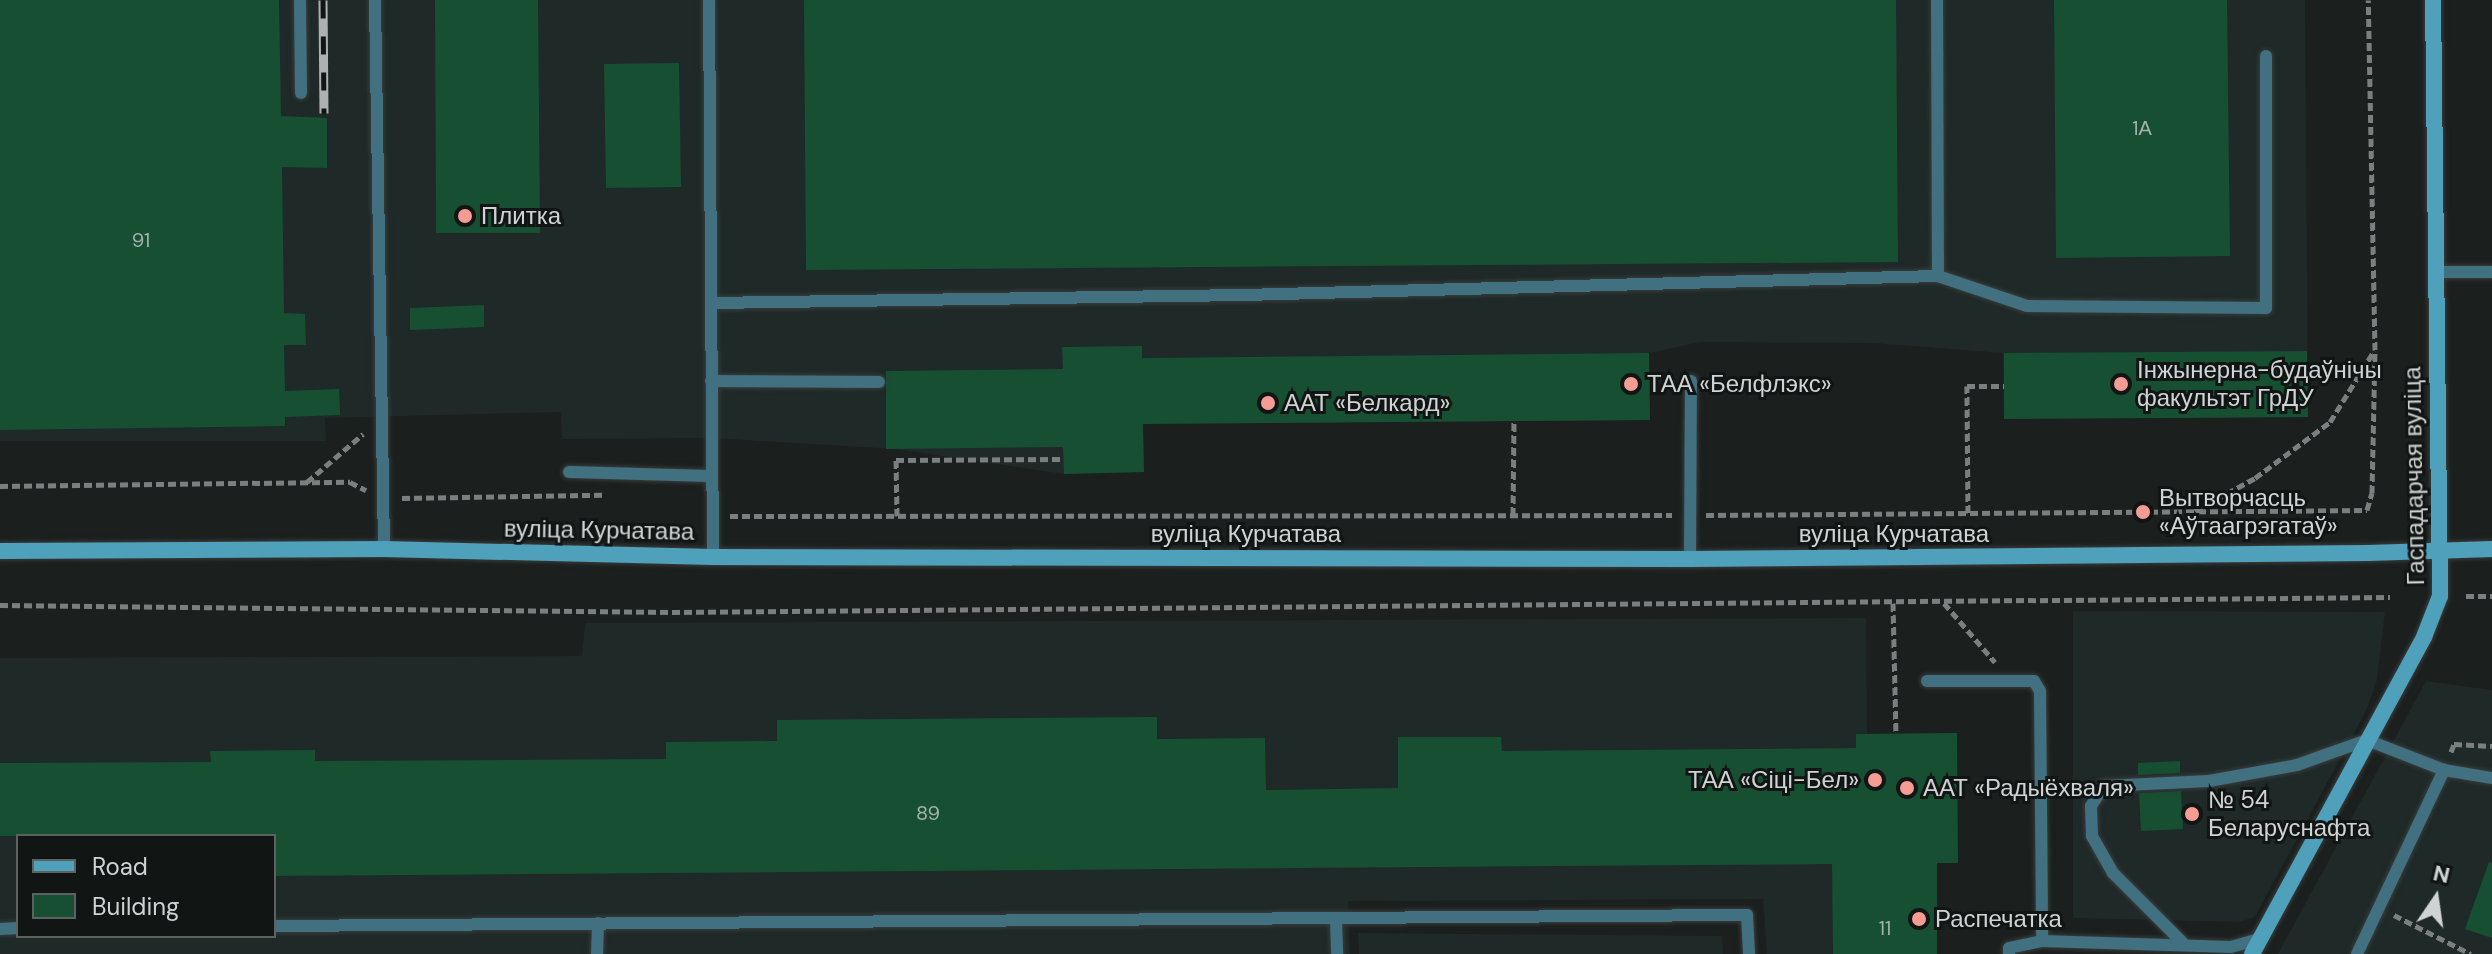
<!DOCTYPE html>
<meta charset="utf-8">
<style>
body{margin:0}
#map{position:relative;width:2492px;height:954px;overflow:hidden;background:#1b1f1e;font-family:"DM Sans",sans-serif}
div>[style]{position:absolute}
.built>*{inset:0;background:#1e2928}
.building>*{inset:0;background:#174f32}
.path>*{height:5px;margin-top:-2.5px;transform-origin:0;background:repeating-linear-gradient(90deg,#7c7f7f 0 8px,transparent 0 12px)}
.roads{filter:drop-shadow(0 0 2px #383c3b) drop-shadow(0 0 2px #383c3b)}
.lane>*{height:12px;margin:-6px;padding:0 6px;transform-origin:6px;border-radius:6px;background:#417081}
.secondary>*{height:16px;margin:-8px;padding:0 8px;transform-origin:8px;border-radius:8px;background:#4fa0ba}
.rail>*{height:9px;margin-top:-4.5px;transform-origin:0;background:repeating-linear-gradient(90deg,#111615 0 18px,#aeb1b1 0 36px);box-sizing:border-box;border-block:2px solid #aeb1b1}
.dots>*{width:22px;height:22px;translate:-50% -50%;box-sizing:border-box;border:4px solid #111615;border-radius:50%}
span{translate:-50% -50%;white-space:nowrap;text-align:center;line-height:1.15;-webkit-text-stroke:6px #111615;paint-order:stroke}
.number-label{font-size:20px;color:#a2b2ab}
.number-label span{-webkit-text-stroke-width:0}
.poi-label{font-size:24px;color:#d0d3d3}
.left{translate:0 -50%;text-align:left}
.right{translate:-100% -50%;text-align:right}
.street-label{font-size:24px;color:#d0d3d3}
.legend{position:absolute;left:16px;top:834px;width:260px;height:104px;box-sizing:border-box;background:#111615;border:2px solid #5d6261;margin:0;padding:10px 14px;list-style:none;font-size:24px;color:#d0d3d3}
.legend li{display:flex;align-items:center;gap:16px;height:40px}
.legend b{width:40px;border:2px solid #5d6261}
.north{position:absolute;left:2396px;top:858px;width:80px;height:80px;-webkit-text-stroke:6px #111615;paint-order:stroke;rotate:13deg;font-size:22px;font-weight:700;line-height:32px;text-align:center;color:#d0d3d3}
.north::after{content:'';display:block;margin:auto;width:28px;height:36px;background:#d0d3d3;clip-path:polygon(50% 0,100% 100%,50% 72%,0 100%)}
</style>
<div id="map">
<div class="built">
<div style="clip-path:polygon(0 0,2305px 0,2308px 417px,2004px 419px,2003px 353px,1873px 343px,1701px 342px,1649px 353px,1650px 420px,1143px 424px,1144px 472px,1064px 474px,895px 449px,712px 438px,562px 439px,561px 412px,325px 418px,326px 441px,0 441px)"></div>
<div style="clip-path:polygon(2073px 611px,2385px 612px,2377px 680px,2366px 711px,2255px 917px,2239px 922px,2073px 918px)"></div>
<div style="clip-path:polygon(evenodd,1866px 618px,1867px 733px,1857px 863px,1937px 863px,1937px 954px,1767px 954px,1763px 899px,1348px 901px,1350px 954px,0 954px,0 658px,582px 656px,585px 623px,1866px 618px,18px 836px,274px 836px,274px 936px,18px 936px,18px 836px)"></div>
<div style="clip-path:polygon(2426px 681px,2492px 690px,2492px 954px,2278px 954px)"></div>
<div style="clip-path:polygon(1358px 933px,1722px 936px,1723px 954px,1359px 954px)"></div>
</div>
<div class="building">
<div style="clip-path:polygon(0 0,279px 0,281px 116px,327px 118px,327px 168px,282px 167px,284px 313px,305px 314px,306px 345px,284px 345px,285px 391px,339px 389px,340px 415px,285px 417px,285px 426px,0 430px)"></div>
<div style="clip-path:polygon(435px 0,538px 0,540px 233px,436px 233px)"></div>
<div style="clip-path:polygon(804px 0,1896px 0,1898px 262px,806px 270px)"></div>
<div style="clip-path:polygon(2054px 0,2227px 0,2230px 256px,2056px 258px)"></div>
<div style="clip-path:polygon(679px 63px,681px 187px,606px 188px,604px 64px)"></div>
<div style="clip-path:polygon(484px 305px,484px 327px,410px 330px,410px 308px)"></div>
<div style="clip-path:polygon(1142px 346px,1142px 358px,1649px 353px,1650px 420px,1143px 424px,1144px 472px,1064px 474px,1063px 447px,886px 449px,886px 371px,1063px 369px,1062px 347px)"></div>
<div style="clip-path:polygon(2307px 351px,2308px 417px,2004px 419px,2004px 353px)"></div>
<div style="clip-path:polygon(1157px 717px,1157px 739px,1265px 738px,1266px 790px,1398px 788px,1398px 737px,1501px 737px,1502px 751px,1856px 748px,1856px 734px,1957px 733px,1958px 863px,1937px 863px,1937px 954px,1833px 954px,1832px 864px,274px 876px,274px 836px,0 836px,0 763px,211px 762px,210px 751px,315px 750px,315px 761px,666px 759px,666px 742px,777px 741px,777px 720px)"></div>
<div style="clip-path:polygon(2180px 761px,2180px 773px,2138px 775px,2138px 763px)"></div>
<div style="clip-path:polygon(2181px 791px,2183px 829px,2141px 831px,2139px 793px)"></div>
<div style="clip-path:polygon(2489px 862px,2492px 863px,2492px 938px,2465px 929px)"></div>
</div>
<div class="path">
<div style="left:307px;top:482px;width:74px;rotate:-40.6deg"></div>
<div style="left:0;top:486px;width:350px;rotate:-0.7deg"></div>
<div style="left:350px;top:482px;width:18px;rotate:27deg"></div>
<div style="left:402px;top:498px;width:202px;rotate:-0.9deg"></div>
<div style="left:2195px;top:511px;width:68px;rotate:-28.8deg"></div>
<div style="left:2255px;top:478px;width:94px;rotate:-36.7deg"></div>
<div style="left:2330px;top:422px;width:84px;rotate:-58.2deg"></div>
<div style="left:1968px;top:513px;width:127px;rotate:-90.5deg"></div>
<div style="left:1967px;top:386px;width:37px"></div>
<div style="left:1513px;top:515px;width:94px;rotate:-89.4deg"></div>
<div style="left:1706px;top:515px;width:661px;rotate:-0.43deg"></div>
<div style="left:2367px;top:510px;width:18px;rotate:-74deg"></div>
<div style="left:2372px;top:493px;width:143px;rotate:-88.8deg"></div>
<div style="left:2375px;top:350px;width:350px;rotate:-91.1deg"></div>
<div style="left:730px;top:516px;width:942px;rotate:-0.06deg"></div>
<div style="left:897px;top:516px;width:56px;rotate:-91deg"></div>
<div style="left:896px;top:460px;width:168px;rotate:-0.3deg"></div>
<div style="left:2466px;top:596px;width:26px"></div>
<div style="left:1893px;top:603px;width:130px;rotate:88.7deg"></div>
<div style="left:1944px;top:603px;width:78px;rotate:49.2deg"></div>
<div style="left:0;top:605px;width:672px;rotate:0.6deg"></div>
<div style="left:672px;top:612px;width:1718px;rotate:-0.5deg"></div>
<div style="left:2451px;top:752px;width:9px;rotate:-69deg"></div>
<div style="left:2454px;top:744px;width:38px;rotate:3deg"></div>
<div style="left:2394px;top:915px;width:86px;rotate:26.9deg"></div>
</div>
<div class="roads">
<div class="lane">
<div style="left:300px;top:0;width:93px;rotate:89.4deg"></div>
<div style="left:375px;top:0;width:549px;rotate:89.06deg"></div>
<div style="left:709px;top:0;width:557px;rotate:89.59deg"></div>
<div style="left:2436px;top:272px;width:56px"></div>
<div style="left:1938px;top:276px;width:94px;rotate:18.6deg"></div>
<div style="left:2027px;top:306px;width:239px;rotate:0.5deg"></div>
<div style="left:2266px;top:308px;width:252px;rotate:-90deg"></div>
<div style="left:711px;top:303px;width:533px;rotate:-0.86deg"></div>
<div style="left:1244px;top:295px;width:694px;rotate:-1.57deg"></div>
<div style="left:1938px;top:276px;width:276px;rotate:-90.2deg"></div>
<div style="left:711px;top:381px;width:168px;rotate:0.3deg"></div>
<div style="left:569px;top:472px;width:143px;rotate:1.6deg"></div>
<div style="left:1690px;top:559px;width:178px;rotate:-89.7deg"></div>
<div style="left:1927px;top:681px;width:107px"></div>
<div style="left:2034px;top:681px;width:12px;rotate:59deg"></div>
<div style="left:2040px;top:691px;width:250px;rotate:89.5deg"></div>
<div style="left:2042px;top:941px;width:189px;rotate:1.8deg"></div>
<div style="left:2231px;top:947px;width:29px;rotate:-16deg"></div>
<div style="left:1336px;top:920px;width:34px;rotate:88deg"></div>
<div style="left:274px;top:926px;width:1473px;rotate:-0.43deg"></div>
<div style="left:1747px;top:915px;width:39px;rotate:87deg"></div>
<div style="left:0;top:929px;width:18px;rotate:-3deg"></div>
<div style="left:2183px;top:943px;width:99px;rotate:-135deg"></div>
<div style="left:2113px;top:873px;width:43px;rotate:-119.6deg"></div>
<div style="left:2092px;top:836px;width:30px;rotate:-92deg"></div>
<div style="left:2091px;top:806px;width:24px;rotate:-57deg"></div>
<div style="left:2104px;top:786px;width:105px;rotate:-2.7deg"></div>
<div style="left:2209px;top:781px;width:89px;rotate:-10.3deg"></div>
<div style="left:2297px;top:765px;width:74px;rotate:-19.7deg"></div>
<div style="left:2367px;top:740px;width:83px;rotate:21.3deg"></div>
<div style="left:2444px;top:770px;width:49px;rotate:9.5deg"></div>
<div style="left:597px;top:954px;width:31px;rotate:-88deg"></div>
<div style="left:2009px;top:954px;width:6px;rotate:-90deg"></div>
<div style="left:2009px;top:948px;width:34px;rotate:-12deg"></div>
<div style="left:2357px;top:954px;width:204px;rotate:-64.7deg"></div>
</div>
<div class="secondary">
<div style="left:0;top:551px;width:384px;rotate:-0.3deg"></div>
<div style="left:384px;top:549px;width:329px;rotate:1.4deg"></div>
<div style="left:713px;top:557px;width:977px;rotate:0.12deg"></div>
<div style="left:1690px;top:559px;width:678px;rotate:-0.51deg"></div>
<div style="left:2368px;top:553px;width:124px;rotate:-1.8deg"></div>
<div style="left:2252px;top:954px;width:361px;rotate:-61.5deg"></div>
<div style="left:2424px;top:637px;width:44px;rotate:-68.7deg"></div>
<div style="left:2440px;top:596px;width:596px;rotate:-90.67deg"></div>
</div>
</div>
<div class="rail">
<div style="left:323px;top:0;width:113px;rotate:89.5deg"></div>
</div>
<div class="dots">
<div style="left:465px;top:216px;background:#f59c94"></div>
<div style="left:1631px;top:384px;background:#f59c94"></div>
<div style="left:2121px;top:384px;background:#f59c94"></div>
<div style="left:1268px;top:403px;background:#f59c94"></div>
<div style="left:2143px;top:512px;background:#f59c94"></div>
<div style="left:1875px;top:780px;background:#f59c94"></div>
<div style="left:1907px;top:788px;background:#f59c94"></div>
<div style="left:2192px;top:814px;background:#f59c94"></div>
<div style="left:1919px;top:919px;background:#f59c94"></div>
</div>
<div class="number-label">
<span style="left:2142px;top:128px">1А</span>
<span style="left:141px;top:240px">91</span>
<span style="left:928px;top:813px">89</span>
<span style="left:1885px;top:928px">11</span>
</div>
<div class="poi-label">
<span class="left" style="left:481px;top:216px">Плитка</span>
<span class="left" style="left:2137px;top:384px">Інжынерна-будаўнічы<br>факультэт ГрДУ</span>
<span class="left" style="left:1647px;top:384px">ТАА «Белфлэкс»</span>
<span class="left" style="left:1284px;top:403px">ААТ «Белкард»</span>
<span class="left" style="left:2159px;top:512px">Вытворчасць<br>«Аўтаагрэгатаў»</span>
<span class="right" style="left:1859px;top:780px">ТАА «Сіці-Бел»</span>
<span class="left" style="left:1923px;top:788px">ААТ «Радыёхваля»</span>
<span class="left" style="left:2208px;top:814px">№ 54<br>Беларуснафта</span>
<span class="left" style="left:1935px;top:919px">Распечатка</span>
</div>
<div class="street-label">
<span style="left:2414px;top:476px;rotate:-91deg">Гаспадарчая вуліца</span>
<span style="left:599px;top:530px;rotate:1deg">вуліца Курчатава</span>
<span style="left:1246px;top:534px">вуліца Курчатава</span>
<span style="left:1894px;top:534px">вуліца Курчатава</span>
</div>
<ul class="legend">
<li><b style="height:10px;background:#4fa0ba"></b>Road</li>
<li><b style="height:22px;background:#174f32"></b>Building</li>
</ul>
<div class="north">N</div>
</div>
